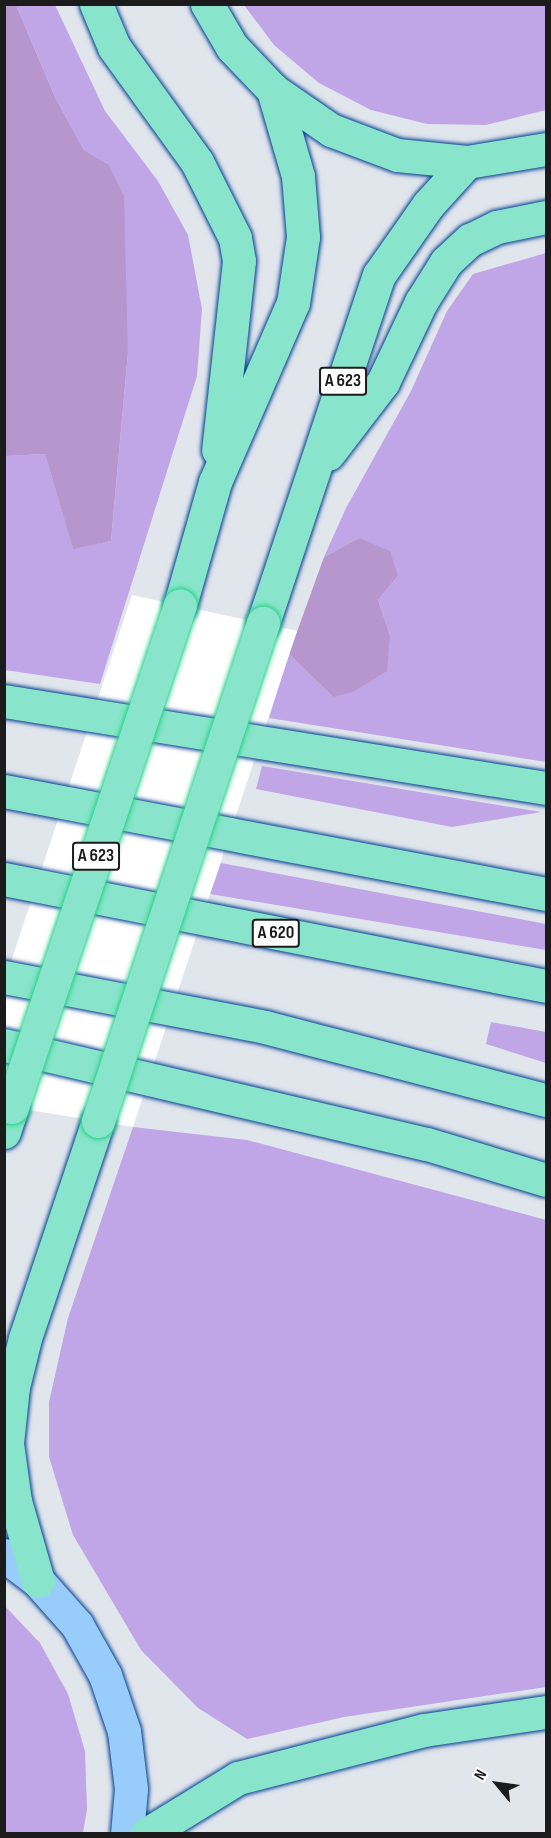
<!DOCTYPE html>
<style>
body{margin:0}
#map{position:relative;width:551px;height:1838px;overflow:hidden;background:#e1e6ed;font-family:"Sofia Sans Condensed",sans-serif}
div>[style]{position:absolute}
.grass>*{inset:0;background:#c1a6e7}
.forest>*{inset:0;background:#b696cc}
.pier>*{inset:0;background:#fff}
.roads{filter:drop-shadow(0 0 2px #023f90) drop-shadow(0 0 2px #023f90)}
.major>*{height:33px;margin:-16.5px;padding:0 16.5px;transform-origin:16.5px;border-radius:16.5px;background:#98ccfa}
.highway>*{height:33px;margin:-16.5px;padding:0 16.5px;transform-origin:16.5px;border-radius:16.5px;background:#88e4ca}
.bridges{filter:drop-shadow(0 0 2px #26d286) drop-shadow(0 0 2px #26d286)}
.highway-bridge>*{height:33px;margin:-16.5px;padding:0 16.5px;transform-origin:16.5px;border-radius:16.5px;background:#88e4ca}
span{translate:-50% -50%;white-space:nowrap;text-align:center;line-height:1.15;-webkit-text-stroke:4.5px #fff;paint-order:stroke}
.shield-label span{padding:2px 4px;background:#fff;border:2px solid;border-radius:4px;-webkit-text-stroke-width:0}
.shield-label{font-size:18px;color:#1b1b1b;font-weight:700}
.frame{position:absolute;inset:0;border:6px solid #1b1b1b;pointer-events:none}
.north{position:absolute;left:467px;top:1754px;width:60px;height:60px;-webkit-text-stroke:4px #fff;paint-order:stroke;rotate:299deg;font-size:16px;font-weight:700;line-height:24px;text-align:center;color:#1b1b1b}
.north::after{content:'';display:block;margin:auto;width:21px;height:27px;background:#1b1b1b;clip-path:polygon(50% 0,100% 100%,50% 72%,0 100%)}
</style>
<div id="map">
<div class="grass">
<div style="clip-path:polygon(16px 5px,55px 5px,105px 111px,158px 181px,188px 235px,202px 309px,197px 376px,100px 684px,5px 670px,4px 456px,45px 454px,73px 548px,111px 541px,128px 352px,108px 164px,84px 150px,55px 97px)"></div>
<div style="clip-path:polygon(244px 5px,546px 5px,546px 110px,486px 125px,427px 124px,371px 110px,319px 83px,274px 45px)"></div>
<div style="clip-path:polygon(546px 253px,546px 762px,269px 718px,289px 654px,333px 697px,390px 635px,378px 600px,398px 576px,359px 538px,324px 557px,346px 508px,411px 391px,447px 311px,473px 274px)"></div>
<div style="clip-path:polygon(262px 766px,541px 812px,452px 827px,256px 789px)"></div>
<div style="clip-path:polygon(221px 863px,546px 924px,546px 950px,210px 894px)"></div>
<div style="clip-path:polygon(491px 1022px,546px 1032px,546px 1063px,486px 1044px)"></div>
<div style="clip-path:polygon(133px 1127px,247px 1140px,546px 1220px,546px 1687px,344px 1717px,247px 1739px,198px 1708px,141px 1650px,73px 1535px,49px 1457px,49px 1402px,68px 1318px)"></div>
<div style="clip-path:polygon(4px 1605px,40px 1643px,68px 1694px,85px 1751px,87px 1809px,83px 1833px,5px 1833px)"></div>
</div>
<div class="forest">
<div style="clip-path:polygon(4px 5px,16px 5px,55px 97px,84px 150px,108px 164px,124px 196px,128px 352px,111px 541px,73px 549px,45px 454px,5px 456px)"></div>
<div style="clip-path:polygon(359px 538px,390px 551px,398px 576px,378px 600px,390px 635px,387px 671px,353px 692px,333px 697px,289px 654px,324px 557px)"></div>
</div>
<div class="pier">
<div style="clip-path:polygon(132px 595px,297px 631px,133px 1127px,5px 1106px,5px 980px)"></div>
</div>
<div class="roads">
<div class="major">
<div style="left:4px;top:1555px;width:43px;rotate:37.4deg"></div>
<div style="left:38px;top:1581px;width:59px;rotate:48.4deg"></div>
<div style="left:77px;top:1625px;width:57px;rotate:60.8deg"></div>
<div style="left:105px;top:1675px;width:59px;rotate:71.3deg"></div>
<div style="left:124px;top:1731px;width:58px;rotate:83.1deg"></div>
<div style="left:131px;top:1789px;width:45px;rotate:95.1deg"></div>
</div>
<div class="highway">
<div style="left:96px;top:4px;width:47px;rotate:67.3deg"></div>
<div style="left:114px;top:47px;width:142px;rotate:54.2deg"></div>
<div style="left:197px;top:162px;width:85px;rotate:63.4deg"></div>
<div style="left:235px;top:238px;width:23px;rotate:80deg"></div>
<div style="left:239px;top:261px;width:190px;rotate:96.3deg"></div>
<div style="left:207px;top:4px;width:50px;rotate:59.8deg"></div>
<div style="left:232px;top:47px;width:59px;rotate:46.4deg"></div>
<div style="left:273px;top:90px;width:70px;rotate:34.6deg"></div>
<div style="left:331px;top:130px;width:71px;rotate:20.7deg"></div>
<div style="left:397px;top:155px;width:70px;rotate:5.7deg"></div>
<div style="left:467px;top:162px;width:80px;rotate:-9.3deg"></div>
<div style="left:328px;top:454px;width:91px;rotate:-52.6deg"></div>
<div style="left:383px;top:382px;width:89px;rotate:-64.6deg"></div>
<div style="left:421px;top:302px;width:47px;rotate:-58deg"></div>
<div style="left:446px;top:262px;width:33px;rotate:-43deg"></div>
<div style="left:470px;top:240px;width:30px;rotate:-26deg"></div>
<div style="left:497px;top:227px;width:50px;rotate:-11.5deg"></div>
<div style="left:180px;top:605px;width:128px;rotate:-74.1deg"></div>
<div style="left:215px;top:482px;width:195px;rotate:-66.5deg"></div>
<div style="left:293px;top:303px;width:67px;rotate:-81.4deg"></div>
<div style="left:303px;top:237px;width:61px;rotate:-94.7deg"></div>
<div style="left:298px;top:176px;width:90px;rotate:-106.2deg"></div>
<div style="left:263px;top:623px;width:367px;rotate:-71.6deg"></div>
<div style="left:379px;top:275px;width:85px;rotate:-55deg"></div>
<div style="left:428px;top:205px;width:58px;rotate:-47.8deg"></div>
<div style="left:4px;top:701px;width:549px;rotate:9.12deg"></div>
<div style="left:4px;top:791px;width:552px;rotate:10.76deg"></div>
<div style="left:4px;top:879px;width:552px;rotate:11.17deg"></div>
<div style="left:4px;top:977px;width:266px;rotate:10.8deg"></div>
<div style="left:265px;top:1027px;width:290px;rotate:14.6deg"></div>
<div style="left:4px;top:1045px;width:434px;rotate:13.2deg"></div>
<div style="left:427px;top:1144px;width:124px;rotate:16.8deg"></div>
<div style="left:4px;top:1132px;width:26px;rotate:-72deg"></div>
<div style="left:38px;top:1581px;width:83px;rotate:-106deg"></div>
<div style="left:15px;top:1501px;width:59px;rotate:-97.9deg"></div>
<div style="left:7px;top:1443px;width:56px;rotate:-83.9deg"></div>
<div style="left:13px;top:1387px;width:50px;rotate:-76.2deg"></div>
<div style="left:25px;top:1338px;width:229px;rotate:-71.4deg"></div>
<div style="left:147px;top:1834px;width:107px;rotate:-31.6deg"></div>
<div style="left:238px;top:1778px;width:192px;rotate:-14.5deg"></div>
<div style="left:424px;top:1730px;width:123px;rotate:-8.4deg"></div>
</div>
</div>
<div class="bridges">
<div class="highway-bridge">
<div style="left:12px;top:1107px;width:529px;rotate:-71.5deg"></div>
<div style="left:98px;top:1121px;width:525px;rotate:-71.67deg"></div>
</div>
</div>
<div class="shield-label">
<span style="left:343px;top:381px">A 623</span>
<span style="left:96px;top:856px">A 623</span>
<span style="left:276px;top:933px">A 620</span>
</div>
<div class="frame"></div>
<div class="north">N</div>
</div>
